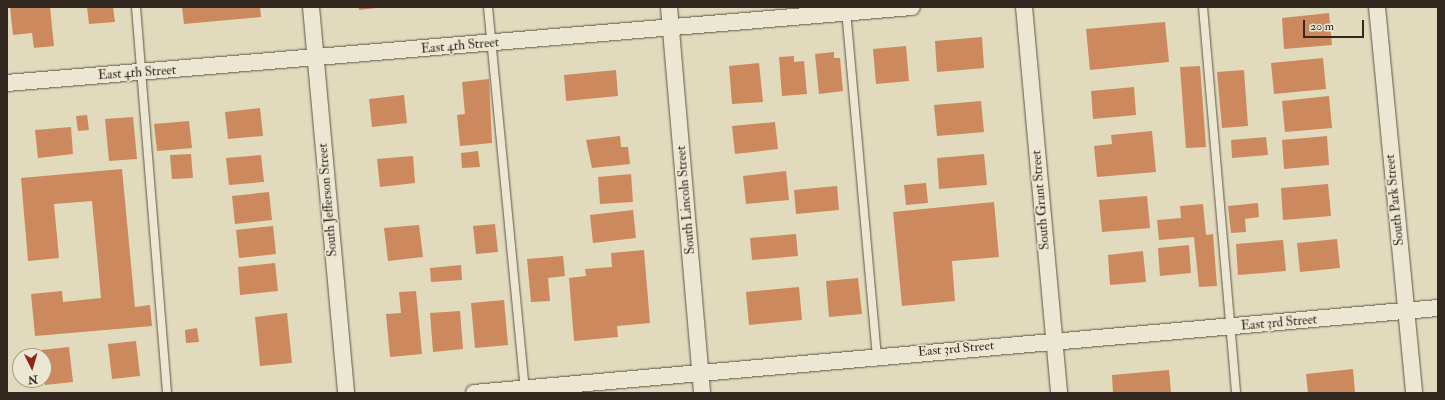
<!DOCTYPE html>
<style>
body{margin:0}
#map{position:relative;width:1445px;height:400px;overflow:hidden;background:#e2dabc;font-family:"IM FELL Double Pica",serif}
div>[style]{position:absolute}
.building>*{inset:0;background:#cc895e}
.roads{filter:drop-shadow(0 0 1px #5e5446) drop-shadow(0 0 1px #5e5446)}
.service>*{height:8px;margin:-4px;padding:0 4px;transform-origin:4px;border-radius:4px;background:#ece7d3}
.minor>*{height:16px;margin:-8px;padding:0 8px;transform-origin:8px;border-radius:8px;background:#ece7d3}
span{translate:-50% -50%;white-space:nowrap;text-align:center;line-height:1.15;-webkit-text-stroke:3px #ece7d3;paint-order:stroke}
.street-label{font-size:13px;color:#32281f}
.frame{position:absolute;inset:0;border:8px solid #32281f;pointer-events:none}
.north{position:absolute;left:12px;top:348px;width:40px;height:40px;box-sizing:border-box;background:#ece7d3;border:1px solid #a29b8b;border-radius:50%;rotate:175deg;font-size:11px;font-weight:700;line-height:16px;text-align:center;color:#32281f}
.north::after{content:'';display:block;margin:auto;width:14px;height:18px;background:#8f2418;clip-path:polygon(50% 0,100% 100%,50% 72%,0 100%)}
.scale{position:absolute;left:1303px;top:20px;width:61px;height:18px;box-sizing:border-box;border:2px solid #32281f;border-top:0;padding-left:5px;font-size:12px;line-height:14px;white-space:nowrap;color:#32281f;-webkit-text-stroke:3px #ece7d3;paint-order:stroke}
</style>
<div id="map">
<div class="building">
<div style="clip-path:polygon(10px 7px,50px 7px,54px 46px,34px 48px,32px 33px,13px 35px)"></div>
<div style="clip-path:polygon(87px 7px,113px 7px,115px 22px,89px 24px)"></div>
<div style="clip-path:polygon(182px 7px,260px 7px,261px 17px,184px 24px)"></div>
<div style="clip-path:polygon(359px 7px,376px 7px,376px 8px,359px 10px)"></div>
<div style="clip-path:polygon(1329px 13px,1332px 45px,1284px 49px,1282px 18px)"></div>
<div style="clip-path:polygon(1165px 22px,1169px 62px,1090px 70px,1086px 29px)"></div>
<div style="clip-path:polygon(982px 37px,984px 68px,937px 72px,935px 41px)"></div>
<div style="clip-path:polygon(906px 46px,909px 81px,876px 84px,873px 49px)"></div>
<div style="clip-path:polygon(834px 52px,834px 58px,840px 58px,843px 91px,819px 94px,815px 54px)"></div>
<div style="clip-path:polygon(794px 56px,794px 62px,804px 61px,807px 94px,782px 96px,779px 57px)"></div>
<div style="clip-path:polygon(1323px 58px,1326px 89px,1274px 94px,1271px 63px)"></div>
<div style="clip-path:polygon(759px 63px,763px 102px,732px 104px,729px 66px)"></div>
<div style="clip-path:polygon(1200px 66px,1206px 147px,1186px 148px,1180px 67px)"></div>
<div style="clip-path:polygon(616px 70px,618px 96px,566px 101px,564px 75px)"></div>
<div style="clip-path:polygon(1244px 70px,1248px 126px,1222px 128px,1217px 72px)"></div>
<div style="clip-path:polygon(489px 79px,492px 143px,460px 146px,457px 115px,465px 114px,462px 82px)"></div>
<div style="clip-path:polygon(1134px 87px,1136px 115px,1093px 119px,1091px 91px)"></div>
<div style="clip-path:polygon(404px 95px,407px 123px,372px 127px,369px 99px)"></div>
<div style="clip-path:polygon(1329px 96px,1332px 128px,1285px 132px,1282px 101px)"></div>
<div style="clip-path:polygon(981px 101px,984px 132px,937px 136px,934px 105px)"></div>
<div style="clip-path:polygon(260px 108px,263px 136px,228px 139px,225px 112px)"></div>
<div style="clip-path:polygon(87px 115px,89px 130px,78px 131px,76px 116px)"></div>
<div style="clip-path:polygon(133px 117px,137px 159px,109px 161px,105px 119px)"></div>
<div style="clip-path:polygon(189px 121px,192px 148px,157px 151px,154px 124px)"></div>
<div style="clip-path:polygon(775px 122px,778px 149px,735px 154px,732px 126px)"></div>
<div style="clip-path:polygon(71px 127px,73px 154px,38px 158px,35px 130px)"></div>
<div style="clip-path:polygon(1152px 131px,1156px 172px,1097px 177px,1094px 146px,1112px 144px,1111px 135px)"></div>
<div style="clip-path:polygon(620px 136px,621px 147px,628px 147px,630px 164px,592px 168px,586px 140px)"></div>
<div style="clip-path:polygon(1327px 136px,1329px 165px,1284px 169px,1282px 140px)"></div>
<div style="clip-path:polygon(1266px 137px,1268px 155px,1232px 158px,1231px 140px)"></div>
<div style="clip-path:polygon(478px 151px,480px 167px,462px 168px,461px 153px)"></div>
<div style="clip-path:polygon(191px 154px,193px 178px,172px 179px,170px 155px)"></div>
<div style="clip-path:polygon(984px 154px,987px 185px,939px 189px,937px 158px)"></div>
<div style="clip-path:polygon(261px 155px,264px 182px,229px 185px,226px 158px)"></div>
<div style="clip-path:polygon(413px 156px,415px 183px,380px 187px,377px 159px)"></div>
<div style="clip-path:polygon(122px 169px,135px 307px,150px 305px,152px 326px,35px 336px,31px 294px,62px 291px,63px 302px,101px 298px,92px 201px,54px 204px,59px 258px,28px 261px,21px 178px)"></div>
<div style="clip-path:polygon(786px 171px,789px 200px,746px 204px,743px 176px)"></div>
<div style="clip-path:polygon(631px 174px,633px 202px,600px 204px,598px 177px)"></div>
<div style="clip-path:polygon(926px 183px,928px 203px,906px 205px,904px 185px)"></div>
<div style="clip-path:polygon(1328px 184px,1331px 216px,1283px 220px,1281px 188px)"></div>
<div style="clip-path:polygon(837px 186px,839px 210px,796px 214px,794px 190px)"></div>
<div style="clip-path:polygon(269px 192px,272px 220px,235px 224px,232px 196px)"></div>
<div style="clip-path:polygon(1147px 196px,1150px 228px,1102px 232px,1099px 200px)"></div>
<div style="clip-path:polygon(994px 202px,999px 257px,952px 261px,955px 301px,902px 306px,893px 212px)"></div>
<div style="clip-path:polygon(1258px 203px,1259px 217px,1245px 219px,1246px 232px,1231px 233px,1228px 206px)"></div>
<div style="clip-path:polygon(1203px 204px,1206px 235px,1213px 234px,1217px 286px,1199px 287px,1194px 237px,1159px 240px,1157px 220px,1181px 218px,1180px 206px)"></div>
<div style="clip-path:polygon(633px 210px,636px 238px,593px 243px,590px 215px)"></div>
<div style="clip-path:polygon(495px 224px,498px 252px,476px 254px,473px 226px)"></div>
<div style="clip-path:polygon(419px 225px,423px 257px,388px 261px,384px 228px)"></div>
<div style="clip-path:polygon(273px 226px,276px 254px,239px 258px,236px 230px)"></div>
<div style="clip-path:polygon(796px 234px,798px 256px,752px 260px,750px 238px)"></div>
<div style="clip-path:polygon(1337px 239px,1340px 268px,1300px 272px,1297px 243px)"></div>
<div style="clip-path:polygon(1283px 240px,1286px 271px,1238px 275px,1236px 244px)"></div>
<div style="clip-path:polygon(1189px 245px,1191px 273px,1160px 276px,1158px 248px)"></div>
<div style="clip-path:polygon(644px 250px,650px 323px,617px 326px,618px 337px,574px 341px,569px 278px,586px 276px,585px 269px,612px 267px,611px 253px)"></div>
<div style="clip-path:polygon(1143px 251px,1146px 282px,1110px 285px,1108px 255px)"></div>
<div style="clip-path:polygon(563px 256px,565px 276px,548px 278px,550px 301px,531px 302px,527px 259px)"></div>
<div style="clip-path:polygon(275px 263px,278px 291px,240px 295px,238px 267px)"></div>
<div style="clip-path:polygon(461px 265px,462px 280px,431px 282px,430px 268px)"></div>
<div style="clip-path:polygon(858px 278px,862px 314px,829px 317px,826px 281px)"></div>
<div style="clip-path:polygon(799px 287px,802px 320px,749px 325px,746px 292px)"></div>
<div style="clip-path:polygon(416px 291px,422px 354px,390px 357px,386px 314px,401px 313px,399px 292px)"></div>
<div style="clip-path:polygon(504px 300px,508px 345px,475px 348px,471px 303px)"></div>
<div style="clip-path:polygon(460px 311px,463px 349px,433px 352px,430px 313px)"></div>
<div style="clip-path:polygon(287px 313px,292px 363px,260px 366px,255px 317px)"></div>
<div style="clip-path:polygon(197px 328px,199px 342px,186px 343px,185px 330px)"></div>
<div style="clip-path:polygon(136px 341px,140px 376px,112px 379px,108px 344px)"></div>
<div style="clip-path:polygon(69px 347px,73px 382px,45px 385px,41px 350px)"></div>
<div style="clip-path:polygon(1353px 369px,1355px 393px,1308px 393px,1306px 374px)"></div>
<div style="clip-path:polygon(1169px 370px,1171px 393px,1113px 393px,1112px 375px)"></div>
</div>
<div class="roads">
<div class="service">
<div style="left:136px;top:7px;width:387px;rotate:85.4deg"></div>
<div style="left:488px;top:7px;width:384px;rotate:84.5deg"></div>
<div style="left:1203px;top:7px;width:387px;rotate:85.1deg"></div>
<div style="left:846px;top:10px;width:347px;rotate:84.9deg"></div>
</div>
<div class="minor">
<div style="left:311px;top:7px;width:388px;rotate:84.8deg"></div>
<div style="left:669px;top:7px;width:387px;rotate:85.1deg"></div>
<div style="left:1024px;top:7px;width:388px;rotate:84.8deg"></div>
<div style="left:1377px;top:7px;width:388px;rotate:84.5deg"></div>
<div style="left:7px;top:83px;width:908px;rotate:-4.8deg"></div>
<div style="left:474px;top:393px;width:968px;rotate:-5.04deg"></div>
</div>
</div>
<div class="street-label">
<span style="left:460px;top:46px;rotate:-5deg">East 4th Street</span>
<span style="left:137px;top:73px;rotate:-4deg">East 4th Street</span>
<span style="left:328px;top:200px;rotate:-95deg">South Jefferson Street</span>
<span style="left:686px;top:200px;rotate:-95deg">South Lincoln Street</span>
<span style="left:1041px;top:200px;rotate:-95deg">South Grant Street</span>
<span style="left:1395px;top:200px;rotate:-96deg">South Park Street</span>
<span style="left:1279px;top:323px;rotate:-5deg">East 3rd Street</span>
<span style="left:956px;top:349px;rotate:-5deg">East 3rd Street</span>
</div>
<div class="frame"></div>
<div class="north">N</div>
<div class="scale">20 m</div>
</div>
